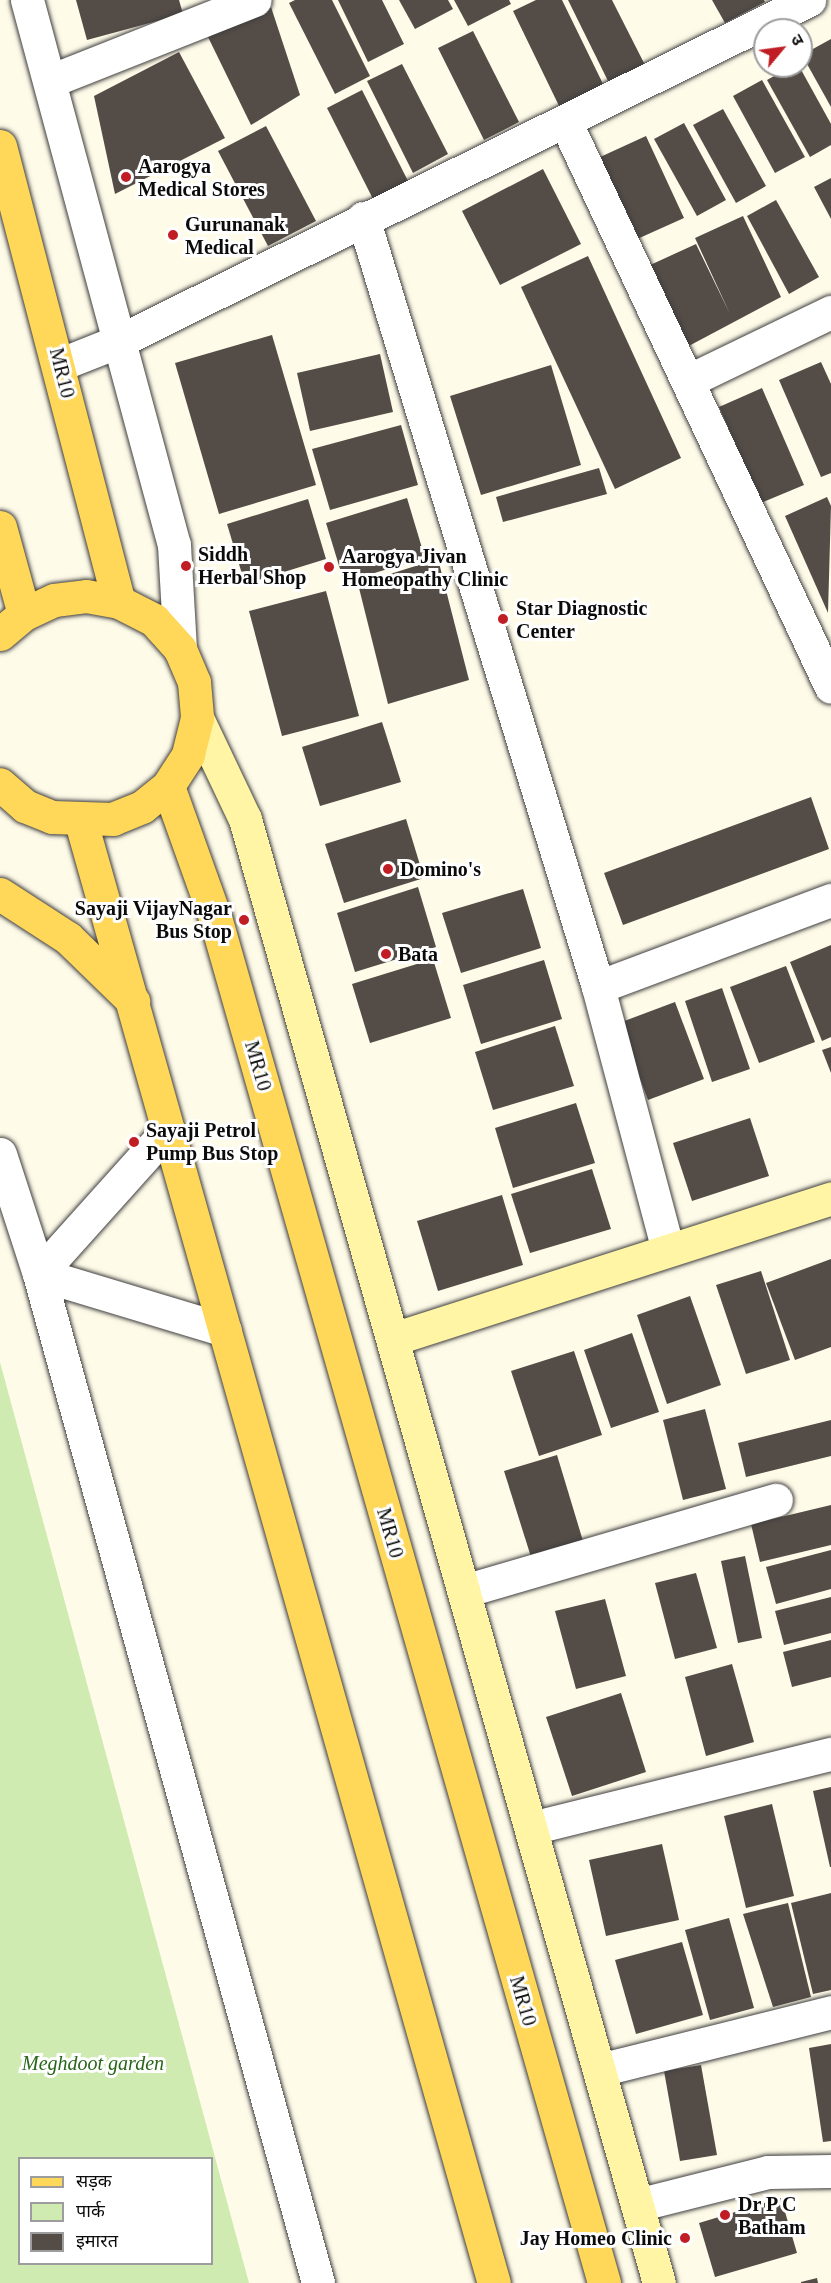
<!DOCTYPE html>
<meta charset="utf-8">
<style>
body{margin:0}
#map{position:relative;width:831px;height:2283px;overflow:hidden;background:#fffbe9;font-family:"Times New Roman","Noto Sans Devanagari",serif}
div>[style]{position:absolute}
.green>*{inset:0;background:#cfebb1}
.building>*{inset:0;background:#544c47}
.roads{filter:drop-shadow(0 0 2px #3e3e3e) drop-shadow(0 0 2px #3e3e3e)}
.street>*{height:33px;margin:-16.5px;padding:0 16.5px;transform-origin:16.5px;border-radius:16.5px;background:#fff}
.secondary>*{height:33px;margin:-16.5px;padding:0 16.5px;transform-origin:16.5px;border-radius:16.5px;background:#fff5a4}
.primary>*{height:33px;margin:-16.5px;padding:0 16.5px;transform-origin:16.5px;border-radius:16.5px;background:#ffd759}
.dots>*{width:16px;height:16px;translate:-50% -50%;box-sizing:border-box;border:3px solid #fff;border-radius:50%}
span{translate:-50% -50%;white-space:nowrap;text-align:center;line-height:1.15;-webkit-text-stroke:6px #fff;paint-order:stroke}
.poi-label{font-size:20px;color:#0b0b0b;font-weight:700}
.left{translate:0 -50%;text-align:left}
.right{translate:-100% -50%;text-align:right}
.street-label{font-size:20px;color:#0b0b0b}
.park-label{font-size:20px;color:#296519;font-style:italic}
.legend{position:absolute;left:18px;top:2157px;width:195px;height:108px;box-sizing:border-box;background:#fff;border:2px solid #9d9d9d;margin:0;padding:8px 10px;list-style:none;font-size:18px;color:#0b0b0b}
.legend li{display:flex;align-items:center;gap:12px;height:30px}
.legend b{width:30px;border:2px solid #9d9d9d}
.north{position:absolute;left:753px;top:18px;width:60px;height:60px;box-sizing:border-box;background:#fff;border:2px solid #9d9d9d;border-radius:50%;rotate:61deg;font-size:16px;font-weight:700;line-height:24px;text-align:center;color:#0b0b0b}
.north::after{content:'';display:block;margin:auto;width:21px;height:27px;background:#c11d24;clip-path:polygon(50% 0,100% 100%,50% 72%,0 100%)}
</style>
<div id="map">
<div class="green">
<div style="clip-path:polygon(evenodd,0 1362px,249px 2283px,0 2283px,0 1362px,20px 2158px,212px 2158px,212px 2264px,20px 2264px,20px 2158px)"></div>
</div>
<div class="building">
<div style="clip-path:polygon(76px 0,179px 0,183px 14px,87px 40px)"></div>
<div style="clip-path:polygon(295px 0,332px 0,370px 76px,335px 94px,289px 3px)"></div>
<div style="clip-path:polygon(338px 0,382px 0,404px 44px,368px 62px)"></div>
<div style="clip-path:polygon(399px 0,448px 0,453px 9px,415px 29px)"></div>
<div style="clip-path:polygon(454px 0,509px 0,511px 4px,468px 26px)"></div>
<div style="clip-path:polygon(536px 0,562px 0,605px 88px,561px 110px,513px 11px)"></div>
<div style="clip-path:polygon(568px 0,612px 0,646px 67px,610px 85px)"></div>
<div style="clip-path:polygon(712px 0,764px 0,765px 2px,725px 23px)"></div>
<div style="clip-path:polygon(271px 7px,300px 95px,251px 125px,208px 37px)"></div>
<div style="clip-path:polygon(473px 31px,519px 122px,484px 140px,438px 48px)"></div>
<div style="clip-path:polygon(831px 39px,831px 107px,802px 55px)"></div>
<div style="clip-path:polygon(179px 52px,225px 138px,115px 194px,94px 96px)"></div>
<div style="clip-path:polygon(402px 64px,448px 154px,413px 173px,367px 81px)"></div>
<div style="clip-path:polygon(792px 66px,799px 66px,831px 124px,831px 145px,810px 157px,767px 80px)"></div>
<div style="clip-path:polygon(762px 80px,805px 157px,775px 173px,733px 96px)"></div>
<div style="clip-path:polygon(362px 90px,408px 181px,373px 199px,327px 108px)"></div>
<div style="clip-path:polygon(723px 109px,766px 186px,736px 203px,693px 125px)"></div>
<div style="clip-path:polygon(684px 123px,726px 200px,697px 216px,654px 139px)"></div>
<div style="clip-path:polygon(266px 126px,316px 221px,268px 246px,218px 151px)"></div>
<div style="clip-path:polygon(646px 136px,684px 218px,635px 240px,598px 158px)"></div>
<div style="clip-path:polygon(543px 169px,581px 244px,500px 285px,462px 211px)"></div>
<div style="clip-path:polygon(831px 178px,831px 219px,814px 187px)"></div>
<div style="clip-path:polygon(776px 200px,819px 277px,789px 294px,747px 216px)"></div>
<div style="clip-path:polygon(743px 216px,781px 297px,685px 348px,648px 266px,696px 244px,730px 314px,695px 238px)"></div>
<div style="clip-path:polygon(588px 256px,681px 458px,615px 489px,521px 287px)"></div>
<div style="clip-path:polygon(272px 335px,316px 485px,219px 514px,175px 363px)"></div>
<div style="clip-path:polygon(380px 354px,393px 412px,310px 431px,297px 373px)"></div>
<div style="clip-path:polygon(821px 362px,831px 384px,831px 473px,821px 477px,779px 380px)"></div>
<div style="clip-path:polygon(551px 365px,581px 465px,481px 495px,450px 396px)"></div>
<div style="clip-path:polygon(762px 388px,804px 485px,761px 503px,719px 407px)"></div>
<div style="clip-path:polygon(401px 425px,418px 485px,330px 510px,312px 449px)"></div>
<div style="clip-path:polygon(599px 468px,607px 494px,503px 522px,496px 497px)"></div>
<div style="clip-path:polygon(827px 497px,831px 506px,828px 613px,785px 516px)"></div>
<div style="clip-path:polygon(407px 498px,425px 558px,344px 582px,326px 523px)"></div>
<div style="clip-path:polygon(308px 499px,326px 559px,245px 584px,227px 524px)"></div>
<div style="clip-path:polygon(438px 559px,469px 680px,388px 704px,358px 584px)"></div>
<div style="clip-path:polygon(326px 591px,359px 716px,282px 736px,249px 611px)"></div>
<div style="clip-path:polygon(382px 722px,401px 782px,320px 806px,302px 747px)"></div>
<div style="clip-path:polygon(811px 797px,829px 849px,623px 925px,604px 873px)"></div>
<div style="clip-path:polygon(406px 819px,424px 878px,344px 903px,325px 844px)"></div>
<div style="clip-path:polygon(418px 887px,436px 947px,355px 972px,337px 913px)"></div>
<div style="clip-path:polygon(523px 889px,541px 948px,461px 973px,442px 913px)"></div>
<div style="clip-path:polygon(831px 945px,831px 1037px,822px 1041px,790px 962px)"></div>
<div style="clip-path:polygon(433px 959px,451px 1018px,370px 1043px,352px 984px)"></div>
<div style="clip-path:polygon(544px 960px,562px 1019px,481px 1044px,463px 985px)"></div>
<div style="clip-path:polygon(786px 966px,815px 1042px,759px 1063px,730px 987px)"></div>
<div style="clip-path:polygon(722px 988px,750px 1069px,712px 1082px,685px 1001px)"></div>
<div style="clip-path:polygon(675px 1002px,704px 1079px,648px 1100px,619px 1023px)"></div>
<div style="clip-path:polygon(555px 1026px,574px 1086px,493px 1110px,475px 1052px)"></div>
<div style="clip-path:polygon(831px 1047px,831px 1073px,822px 1050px)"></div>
<div style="clip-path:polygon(576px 1103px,595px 1163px,513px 1188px,495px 1128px)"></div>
<div style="clip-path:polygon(750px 1118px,769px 1176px,692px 1201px,673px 1143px)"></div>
<div style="clip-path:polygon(592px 1169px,611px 1229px,530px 1253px,511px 1194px)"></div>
<div style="clip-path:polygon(502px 1195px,523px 1265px,438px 1291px,417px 1221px)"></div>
<div style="clip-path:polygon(831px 1259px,831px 1347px,795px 1360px,766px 1283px)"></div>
<div style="clip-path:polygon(761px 1271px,790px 1360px,746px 1374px,716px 1285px)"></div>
<div style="clip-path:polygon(690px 1296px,721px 1385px,667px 1404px,637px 1315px)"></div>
<div style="clip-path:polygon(632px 1333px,659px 1412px,611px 1428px,584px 1350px)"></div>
<div style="clip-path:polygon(574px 1351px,602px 1435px,539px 1456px,511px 1371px)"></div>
<div style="clip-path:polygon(705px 1409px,726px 1489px,683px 1500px,663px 1420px)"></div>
<div style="clip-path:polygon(831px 1420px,831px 1456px,746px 1477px,738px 1443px)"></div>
<div style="clip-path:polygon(557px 1455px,583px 1541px,531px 1557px,504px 1471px)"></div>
<div style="clip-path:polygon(831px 1505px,831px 1545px,760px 1562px,751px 1524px)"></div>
<div style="clip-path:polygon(831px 1550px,831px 1589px,776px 1604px,766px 1567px)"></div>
<div style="clip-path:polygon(745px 1556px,762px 1638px,738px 1643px,721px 1561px)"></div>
<div style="clip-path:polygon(696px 1573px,717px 1648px,675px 1659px,655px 1583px)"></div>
<div style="clip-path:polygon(831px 1597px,831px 1633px,784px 1645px,775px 1611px)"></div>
<div style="clip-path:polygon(605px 1599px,626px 1676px,576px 1689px,555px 1611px)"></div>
<div style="clip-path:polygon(831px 1640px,831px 1677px,792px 1687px,783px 1652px)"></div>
<div style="clip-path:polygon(732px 1664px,754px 1742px,706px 1756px,685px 1677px)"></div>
<div style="clip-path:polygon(621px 1693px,646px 1772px,572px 1796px,546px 1717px)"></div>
<div style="clip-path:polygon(831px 1787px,831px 1867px,830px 1867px,813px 1791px)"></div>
<div style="clip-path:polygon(772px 1804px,794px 1896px,746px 1908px,724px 1816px)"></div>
<div style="clip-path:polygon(662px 1844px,679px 1920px,606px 1936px,589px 1860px)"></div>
<div style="clip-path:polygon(831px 1893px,831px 1990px,813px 1994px,791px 1903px)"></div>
<div style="clip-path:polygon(788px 1903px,811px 1997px,773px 2007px,743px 1914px)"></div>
<div style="clip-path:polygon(729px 1918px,754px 2008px,710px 2020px,685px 1930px)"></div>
<div style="clip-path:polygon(682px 1942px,703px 2015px,636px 2034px,615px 1960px)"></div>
<div style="clip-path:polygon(831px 2044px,831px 2141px,823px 2142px,809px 2048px)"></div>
<div style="clip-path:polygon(701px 2065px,717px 2155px,680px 2161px,664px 2071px)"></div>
<div style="clip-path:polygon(781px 2198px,797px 2253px,715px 2277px,699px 2223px)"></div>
<div style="clip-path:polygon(817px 2278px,818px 2283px,801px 2283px,801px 2282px)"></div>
</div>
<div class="roads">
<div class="street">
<div style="left:27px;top:0;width:564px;rotate:74.91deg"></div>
<div style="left:174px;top:545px;width:104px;rotate:86.7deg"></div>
<div style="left:50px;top:81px;width:220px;rotate:-21.6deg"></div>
<div style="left:565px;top:121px;width:625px;rotate:64.83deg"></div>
<div style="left:363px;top:218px;width:804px;rotate:73.01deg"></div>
<div style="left:598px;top:987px;width:269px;rotate:75.1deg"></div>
<div style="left:61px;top:364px;width:62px;rotate:-21.6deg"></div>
<div style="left:119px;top:341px;width:770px;rotate:-26.3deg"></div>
<div style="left:688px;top:381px;width:159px;rotate:-25.8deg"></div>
<div style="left:598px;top:987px;width:249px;rotate:-20.5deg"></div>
<div style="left:168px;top:1130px;width:193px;rotate:131.9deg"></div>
<div style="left:39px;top:1274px;width:194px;rotate:16.8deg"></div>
<div style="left:0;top:1154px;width:126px;rotate:72deg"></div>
<div style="left:39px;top:1274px;width:1047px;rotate:74.54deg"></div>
<div style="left:464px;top:1591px;width:325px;rotate:-16.3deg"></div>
<div style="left:531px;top:1828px;width:309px;rotate:-13.9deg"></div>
<div style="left:599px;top:2070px;width:239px;rotate:-14deg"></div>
<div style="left:637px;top:2205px;width:135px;rotate:-14.1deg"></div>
<div style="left:768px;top:2172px;width:63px;rotate:-0.9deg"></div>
</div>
<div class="secondary">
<div style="left:197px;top:718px;width:112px;rotate:64.6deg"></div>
<div style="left:245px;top:819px;width:1521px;rotate:74.21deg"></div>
<div style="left:393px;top:1339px;width:460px;rotate:-17.8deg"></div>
</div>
<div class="primary">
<div style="left:0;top:146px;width:471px;rotate:75.4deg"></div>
<div style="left:0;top:527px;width:90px;rotate:74.6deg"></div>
<div style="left:0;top:634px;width:31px;rotate:-40deg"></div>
<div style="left:24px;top:614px;width:33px;rotate:-25deg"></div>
<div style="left:54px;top:600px;width:32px;rotate:-7deg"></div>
<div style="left:86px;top:596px;width:34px;rotate:10deg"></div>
<div style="left:119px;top:602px;width:39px;rotate:27deg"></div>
<div style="left:154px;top:620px;width:39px;rotate:48deg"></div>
<div style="left:180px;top:649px;width:36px;rotate:67deg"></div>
<div style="left:194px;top:682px;width:36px;rotate:85deg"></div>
<div style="left:197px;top:718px;width:38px;rotate:104deg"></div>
<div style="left:188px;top:755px;width:37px;rotate:123deg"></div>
<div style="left:168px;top:786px;width:33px;rotate:141deg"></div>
<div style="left:142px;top:807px;width:31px;rotate:158deg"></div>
<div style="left:113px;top:819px;width:61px;rotate:-178.1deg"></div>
<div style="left:52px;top:817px;width:29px;rotate:-158deg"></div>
<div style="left:25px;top:806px;width:33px;rotate:-139deg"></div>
<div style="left:168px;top:786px;width:139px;rotate:70.3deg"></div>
<div style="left:215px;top:917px;width:1420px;rotate:74.1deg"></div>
<div style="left:81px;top:822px;width:1518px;rotate:74.22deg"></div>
<div style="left:0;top:894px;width:81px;rotate:32.9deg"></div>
<div style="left:68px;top:938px;width:91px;rotate:44.1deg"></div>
</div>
</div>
<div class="dots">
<div style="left:126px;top:177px;background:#c11d24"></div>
<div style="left:173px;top:235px;background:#c11d24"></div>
<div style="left:186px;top:566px;background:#c11d24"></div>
<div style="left:329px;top:567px;background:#c11d24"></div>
<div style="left:503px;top:619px;background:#c11d24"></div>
<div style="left:388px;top:869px;background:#c11d24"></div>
<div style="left:244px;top:920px;background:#c11d24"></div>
<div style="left:386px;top:954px;background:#c11d24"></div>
<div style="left:134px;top:1142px;background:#c11d24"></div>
<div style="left:725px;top:2215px;background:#c11d24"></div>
<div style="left:685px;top:2238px;background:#c11d24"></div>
</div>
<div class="poi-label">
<span class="left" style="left:138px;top:178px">Aarogya<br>Medical Stores</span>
<span class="left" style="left:185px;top:236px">Gurunanak<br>Medical</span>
<span class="left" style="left:198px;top:566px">Siddh<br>Herbal Shop</span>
<span class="left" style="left:342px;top:568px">Aarogya Jivan<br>Homeopathy Clinic</span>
<span class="left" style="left:516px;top:620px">Star Diagnostic<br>Center</span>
<span class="left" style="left:400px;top:869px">Domino's</span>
<span class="right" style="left:232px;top:920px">Sayaji VijayNagar<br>Bus Stop</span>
<span class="left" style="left:398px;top:954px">Bata</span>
<span class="left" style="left:146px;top:1142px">Sayaji Petrol<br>Pump Bus Stop</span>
<span class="left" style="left:738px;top:2216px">Dr P C<br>Batham</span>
<span class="right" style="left:672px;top:2238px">Jay Homeo Clinic</span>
</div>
<div class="street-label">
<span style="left:62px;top:373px;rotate:76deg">MR10</span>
<span style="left:258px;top:1066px;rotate:74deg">MR10</span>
<span style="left:390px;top:1533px;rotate:74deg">MR10</span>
<span style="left:523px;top:2001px;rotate:74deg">MR10</span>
</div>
<div class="park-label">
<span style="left:93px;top:2063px">Meghdoot garden</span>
</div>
<ul class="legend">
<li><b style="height:8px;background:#ffd759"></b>सड़क</li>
<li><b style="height:16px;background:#cfebb1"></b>पार्क</li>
<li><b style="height:16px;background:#544c47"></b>इमारत</li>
</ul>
<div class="north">उ</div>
</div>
